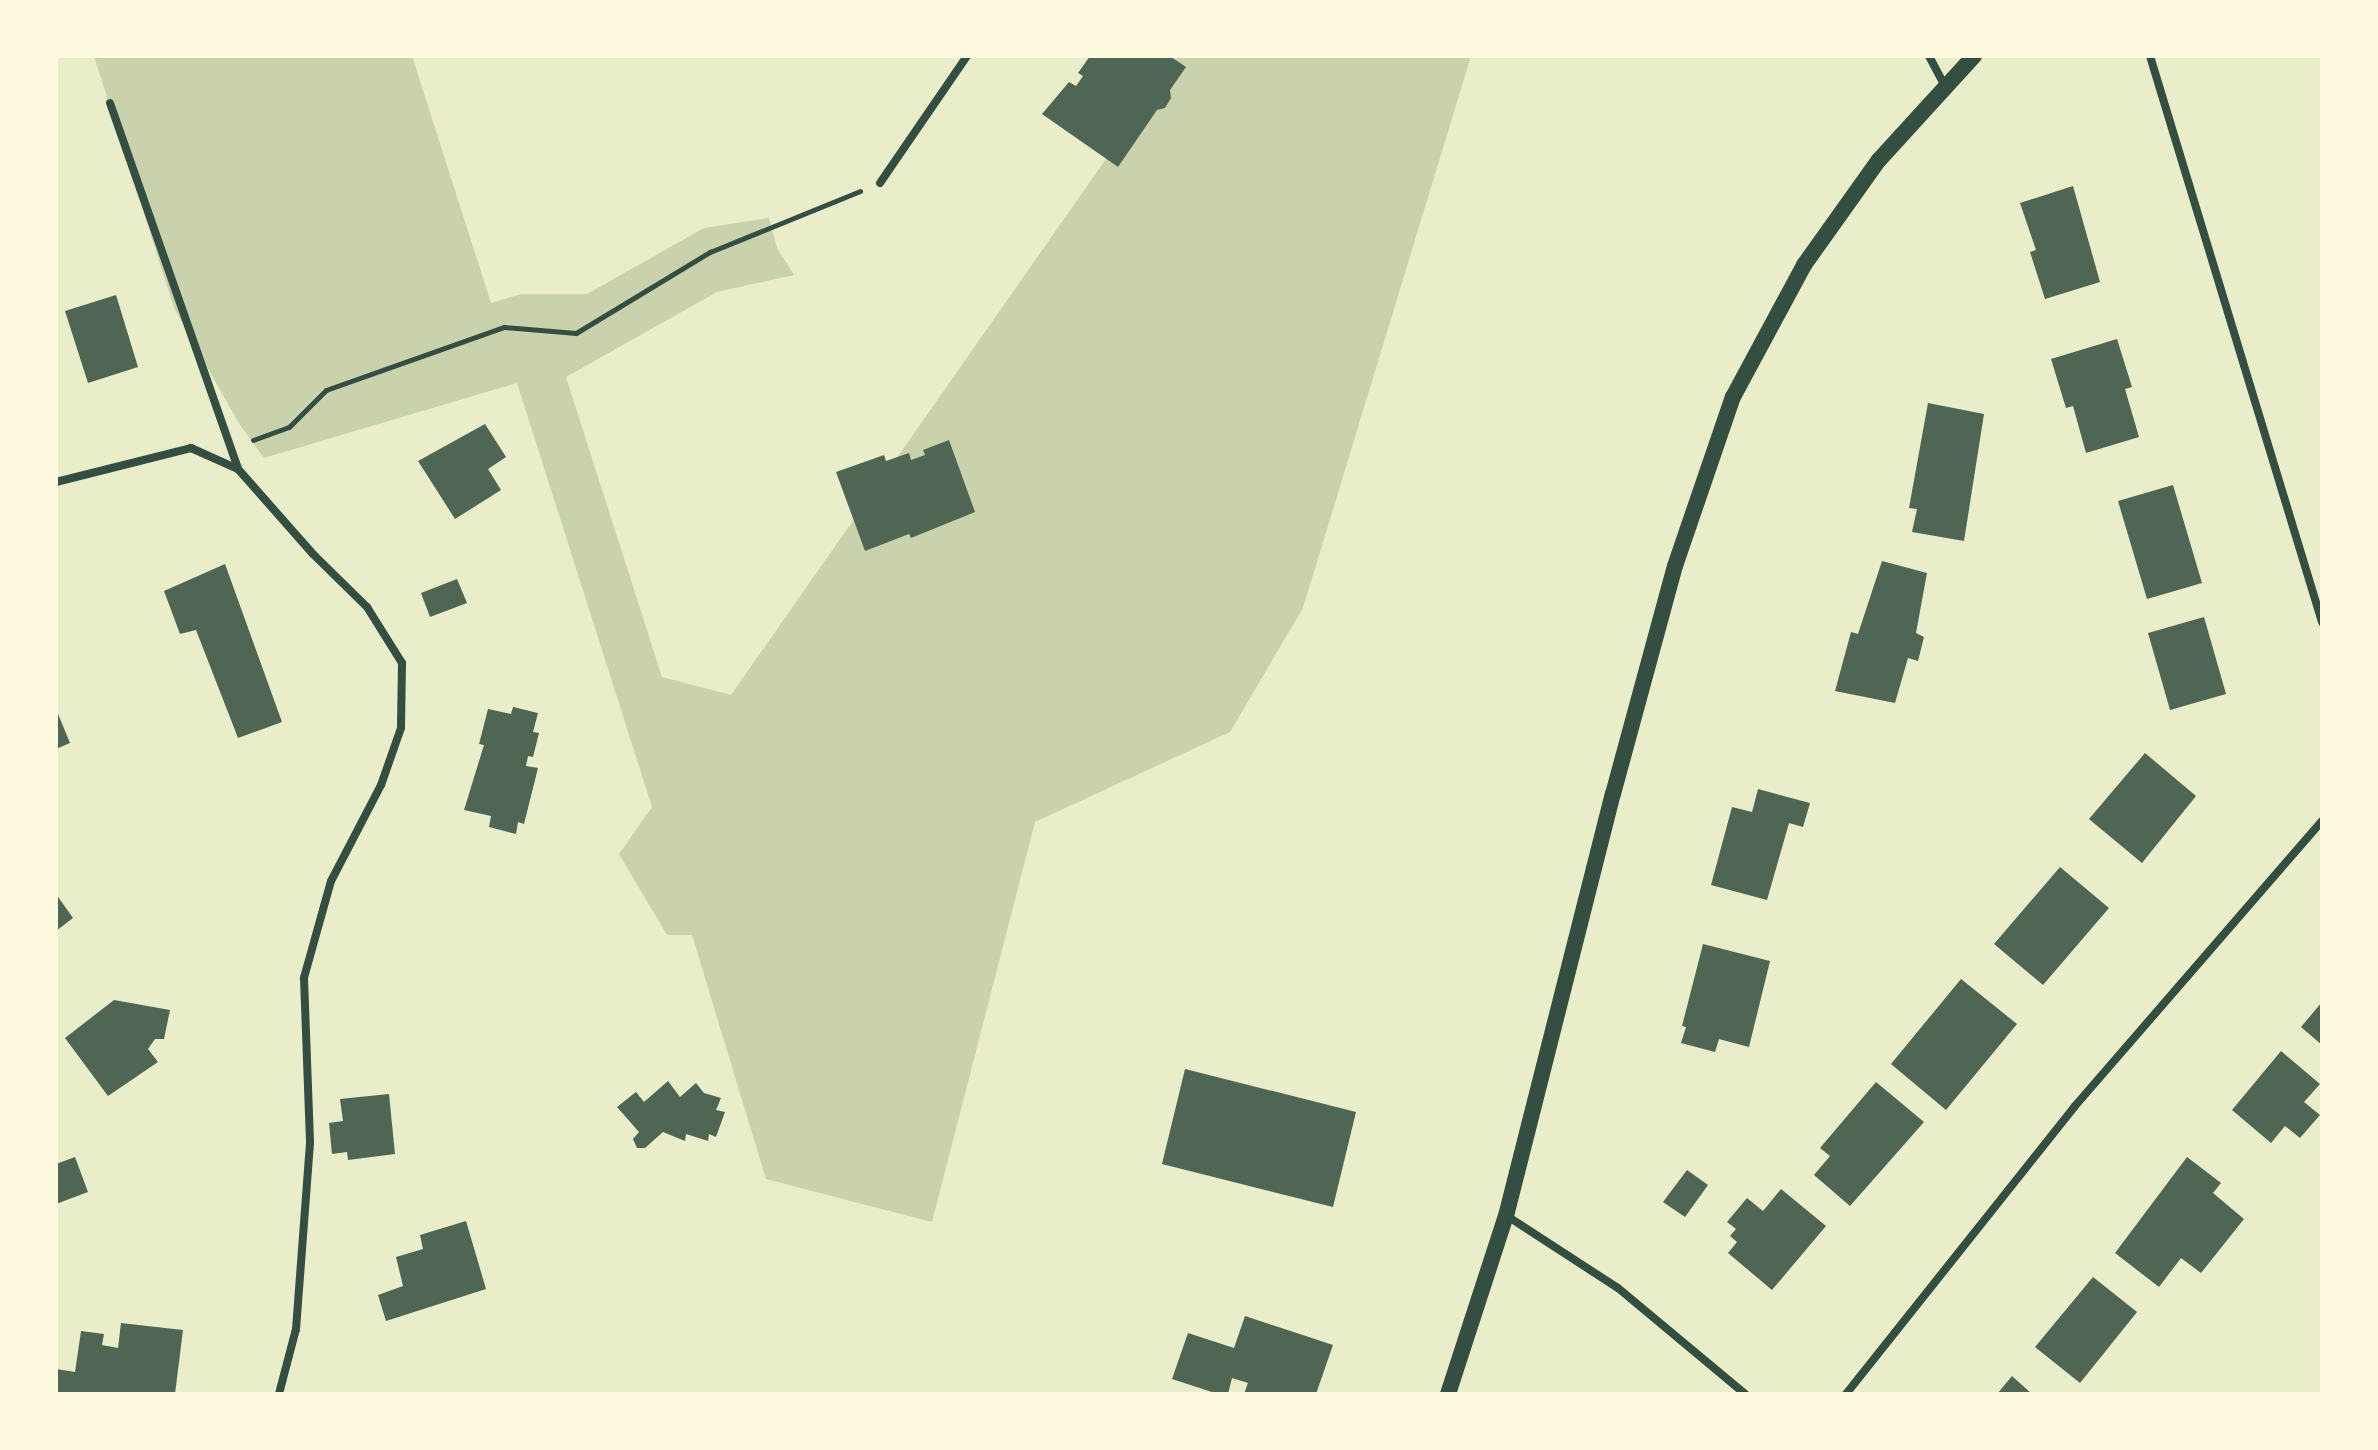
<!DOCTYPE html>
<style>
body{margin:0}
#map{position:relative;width:2378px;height:1450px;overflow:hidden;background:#e9edc9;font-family:Helvetica,sans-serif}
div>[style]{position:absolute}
.green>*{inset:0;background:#cad2ad}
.building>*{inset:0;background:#4f6655}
.path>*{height:5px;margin:-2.5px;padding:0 2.5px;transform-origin:2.5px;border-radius:2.5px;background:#344e41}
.minor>*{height:8px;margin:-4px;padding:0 4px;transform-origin:4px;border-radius:4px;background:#344e41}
.secondary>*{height:16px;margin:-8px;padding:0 8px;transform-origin:8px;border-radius:8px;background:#344e41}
span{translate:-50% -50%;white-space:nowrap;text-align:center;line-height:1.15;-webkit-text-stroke:7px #fefae0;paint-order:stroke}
.frame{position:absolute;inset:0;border:58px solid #fefae0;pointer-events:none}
</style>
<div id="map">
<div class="green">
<div style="clip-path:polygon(94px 56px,412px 56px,491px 303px,521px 294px,587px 294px,704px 228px,769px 218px,777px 248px,794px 275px,717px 292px,566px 377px,662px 677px,731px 695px,1178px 56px,1471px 56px,1303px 608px,1230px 732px,1035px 822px,932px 1222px,766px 1179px,692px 935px,667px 935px,619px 854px,652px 807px,517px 383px,264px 458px,238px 422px,174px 308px)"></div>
</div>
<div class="building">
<div style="clip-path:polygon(1090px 56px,1170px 56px,1186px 67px,1170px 90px,1171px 98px,1165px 108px,1157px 110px,1118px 167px,1042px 114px,1069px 82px,1076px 86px,1083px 76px,1078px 73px)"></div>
<div style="clip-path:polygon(2073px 186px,2100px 282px,2045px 299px,2030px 252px,2036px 250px,2020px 203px)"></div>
<div style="clip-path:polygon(116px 295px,138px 367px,88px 383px,65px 311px)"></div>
<div style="clip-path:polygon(2117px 339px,2132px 387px,2125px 389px,2139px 437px,2086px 453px,2073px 406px,2066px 408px,2051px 359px)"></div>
<div style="clip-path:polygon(1928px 403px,1984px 414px,1964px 541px,1912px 532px,1917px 509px,1909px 508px)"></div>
<div style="clip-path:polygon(485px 424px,506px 457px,488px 469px,501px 490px,455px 519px,418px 461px)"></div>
<div style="clip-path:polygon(949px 440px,975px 512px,911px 538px,909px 534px,865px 551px,836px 472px,884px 455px,886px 461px,909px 453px,911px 460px,925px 455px,923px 450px)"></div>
<div style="clip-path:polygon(2173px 485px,2202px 583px,2147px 599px,2118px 501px)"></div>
<div style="clip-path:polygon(1882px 561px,1927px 573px,1916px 633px,1924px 637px,1918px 661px,1908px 658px,1895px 703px,1835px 691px,1851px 632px,1858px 634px)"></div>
<div style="clip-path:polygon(225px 564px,282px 722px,238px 738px,196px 630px,180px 634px,164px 591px)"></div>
<div style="clip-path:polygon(457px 579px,467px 603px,430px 617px,421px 593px)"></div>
<div style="clip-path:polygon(2204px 617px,2226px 694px,2170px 710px,2148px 633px)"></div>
<div style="clip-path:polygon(513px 707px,538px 713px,533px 732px,539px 733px,533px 757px,528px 756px,526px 766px,538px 768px,524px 824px,518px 822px,516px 834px,489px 827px,491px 816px,464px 810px,484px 745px,479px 744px,488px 709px,511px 714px)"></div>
<div style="clip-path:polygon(56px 709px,70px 743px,56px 749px)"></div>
<div style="clip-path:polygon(2145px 753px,2196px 796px,2142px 863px,2089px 819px)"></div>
<div style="clip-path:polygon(1758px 789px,1810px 803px,1803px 827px,1789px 823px,1767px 900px,1711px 885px,1732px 807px,1752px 812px)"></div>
<div style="clip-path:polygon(2060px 867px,2109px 908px,2043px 985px,1994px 944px)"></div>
<div style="clip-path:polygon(56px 894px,73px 918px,56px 931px)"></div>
<div style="clip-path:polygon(1703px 944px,1770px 961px,1749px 1047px,1719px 1039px,1715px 1052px,1681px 1043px,1686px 1027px,1682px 1026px)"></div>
<div style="clip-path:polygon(1961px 979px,2017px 1024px,1946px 1110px,1891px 1064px)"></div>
<div style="clip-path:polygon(114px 1000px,170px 1010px,164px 1039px,155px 1039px,148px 1049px,158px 1062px,108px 1096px,65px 1038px)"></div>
<div style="clip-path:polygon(2322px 1002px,2322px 1045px,2301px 1027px)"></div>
<div style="clip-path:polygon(2281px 1051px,2320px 1084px,2304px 1102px,2320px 1115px,2300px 1138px,2285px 1126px,2271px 1143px,2232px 1110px)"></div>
<div style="clip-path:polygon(1185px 1069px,1356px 1112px,1333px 1207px,1162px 1164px)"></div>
<div style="clip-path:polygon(668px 1081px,680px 1097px,696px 1083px,704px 1093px,721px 1098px,716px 1110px,725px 1112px,716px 1137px,709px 1134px,708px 1141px,686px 1134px,685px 1141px,663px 1132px,645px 1148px,637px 1148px,633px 1139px,639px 1132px,617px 1107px,636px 1092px,644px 1102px)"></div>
<div style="clip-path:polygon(1876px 1082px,1924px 1122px,1850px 1206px,1814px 1175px,1830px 1156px,1820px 1148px)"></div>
<div style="clip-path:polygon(389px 1094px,395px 1154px,348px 1160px,347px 1152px,332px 1154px,329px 1123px,343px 1121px,340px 1099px)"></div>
<div style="clip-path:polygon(75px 1157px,88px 1192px,56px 1204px,56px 1164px)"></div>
<div style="clip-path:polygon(2187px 1157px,2221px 1183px,2213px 1193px,2244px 1219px,2201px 1273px,2181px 1258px,2159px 1287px,2115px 1253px)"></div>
<div style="clip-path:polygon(1687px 1170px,1708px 1185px,1685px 1217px,1663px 1202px)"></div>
<div style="clip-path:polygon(1781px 1189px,1826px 1226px,1772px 1290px,1728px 1253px,1737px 1242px,1730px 1236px,1736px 1229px,1727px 1222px,1747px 1198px,1763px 1211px)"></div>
<div style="clip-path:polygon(466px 1221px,486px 1289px,386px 1321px,378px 1295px,403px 1286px,396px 1257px,423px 1249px,420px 1235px)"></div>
<div style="clip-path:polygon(2093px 1277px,2137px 1312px,2080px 1383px,2035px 1347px)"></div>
<div style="clip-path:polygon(1245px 1316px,1333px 1345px,1316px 1394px,1244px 1394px,1248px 1383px,1232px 1378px,1228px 1394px,1218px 1394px,1172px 1379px,1188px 1333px,1234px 1348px)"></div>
<div style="clip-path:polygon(121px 1323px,183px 1330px,175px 1394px,56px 1394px,56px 1369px,75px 1372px,81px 1331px,104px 1334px,102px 1345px,118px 1348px)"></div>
<div style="clip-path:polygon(2012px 1376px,2032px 1394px,1997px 1394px)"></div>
</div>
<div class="path">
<div style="left:253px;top:440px;width:38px;rotate:-20deg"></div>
<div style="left:289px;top:427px;width:52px;rotate:-45deg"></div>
<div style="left:326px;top:390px;width:189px;rotate:-19.5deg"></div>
<div style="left:504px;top:327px;width:72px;rotate:4.8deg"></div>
<div style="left:576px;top:333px;width:157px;rotate:-31.2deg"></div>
<div style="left:710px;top:252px;width:162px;rotate:-22.1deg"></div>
</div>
<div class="minor">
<div style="left:1929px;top:56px;width:34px;rotate:62deg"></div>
<div style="left:2150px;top:56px;width:592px;rotate:73.1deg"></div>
<div style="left:110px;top:103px;width:388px;rotate:70.7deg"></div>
<div style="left:238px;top:469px;width:113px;rotate:48.6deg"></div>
<div style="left:313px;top:554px;width:76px;rotate:44.5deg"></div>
<div style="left:367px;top:607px;width:66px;rotate:58deg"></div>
<div style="left:402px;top:663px;width:65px;rotate:90.9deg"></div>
<div style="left:401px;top:728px;width:60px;rotate:109.3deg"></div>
<div style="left:381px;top:785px;width:108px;rotate:117.5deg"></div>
<div style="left:331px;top:881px;width:101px;rotate:105.6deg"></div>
<div style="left:304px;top:978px;width:165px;rotate:87.9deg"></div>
<div style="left:310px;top:1143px;width:187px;rotate:94.3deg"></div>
<div style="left:296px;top:1329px;width:67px;rotate:104.7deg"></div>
<div style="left:880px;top:183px;width:154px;rotate:-55.6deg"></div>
<div style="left:56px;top:482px;width:139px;rotate:-14.1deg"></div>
<div style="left:191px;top:448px;width:51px;rotate:24.1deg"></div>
<div style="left:1507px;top:1216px;width:132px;rotate:33deg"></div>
<div style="left:1618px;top:1288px;width:165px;rotate:39.8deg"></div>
<div style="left:1846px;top:1394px;width:368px;rotate:-51.5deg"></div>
<div style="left:2075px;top:1106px;width:377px;rotate:-49.1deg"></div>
</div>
<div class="secondary">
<div style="left:1448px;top:1394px;width:187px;rotate:-72deg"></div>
<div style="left:1506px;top:1216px;width:435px;rotate:-75.8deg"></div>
<div style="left:1613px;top:794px;width:236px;rotate:-74.8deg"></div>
<div style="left:1675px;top:566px;width:179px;rotate:-71.1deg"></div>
<div style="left:1733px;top:397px;width:150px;rotate:-61.7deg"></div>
<div style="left:1804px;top:265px;width:129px;rotate:-54.5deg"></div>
<div style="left:1879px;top:160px;width:141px;rotate:-47.6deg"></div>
</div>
<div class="frame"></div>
</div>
